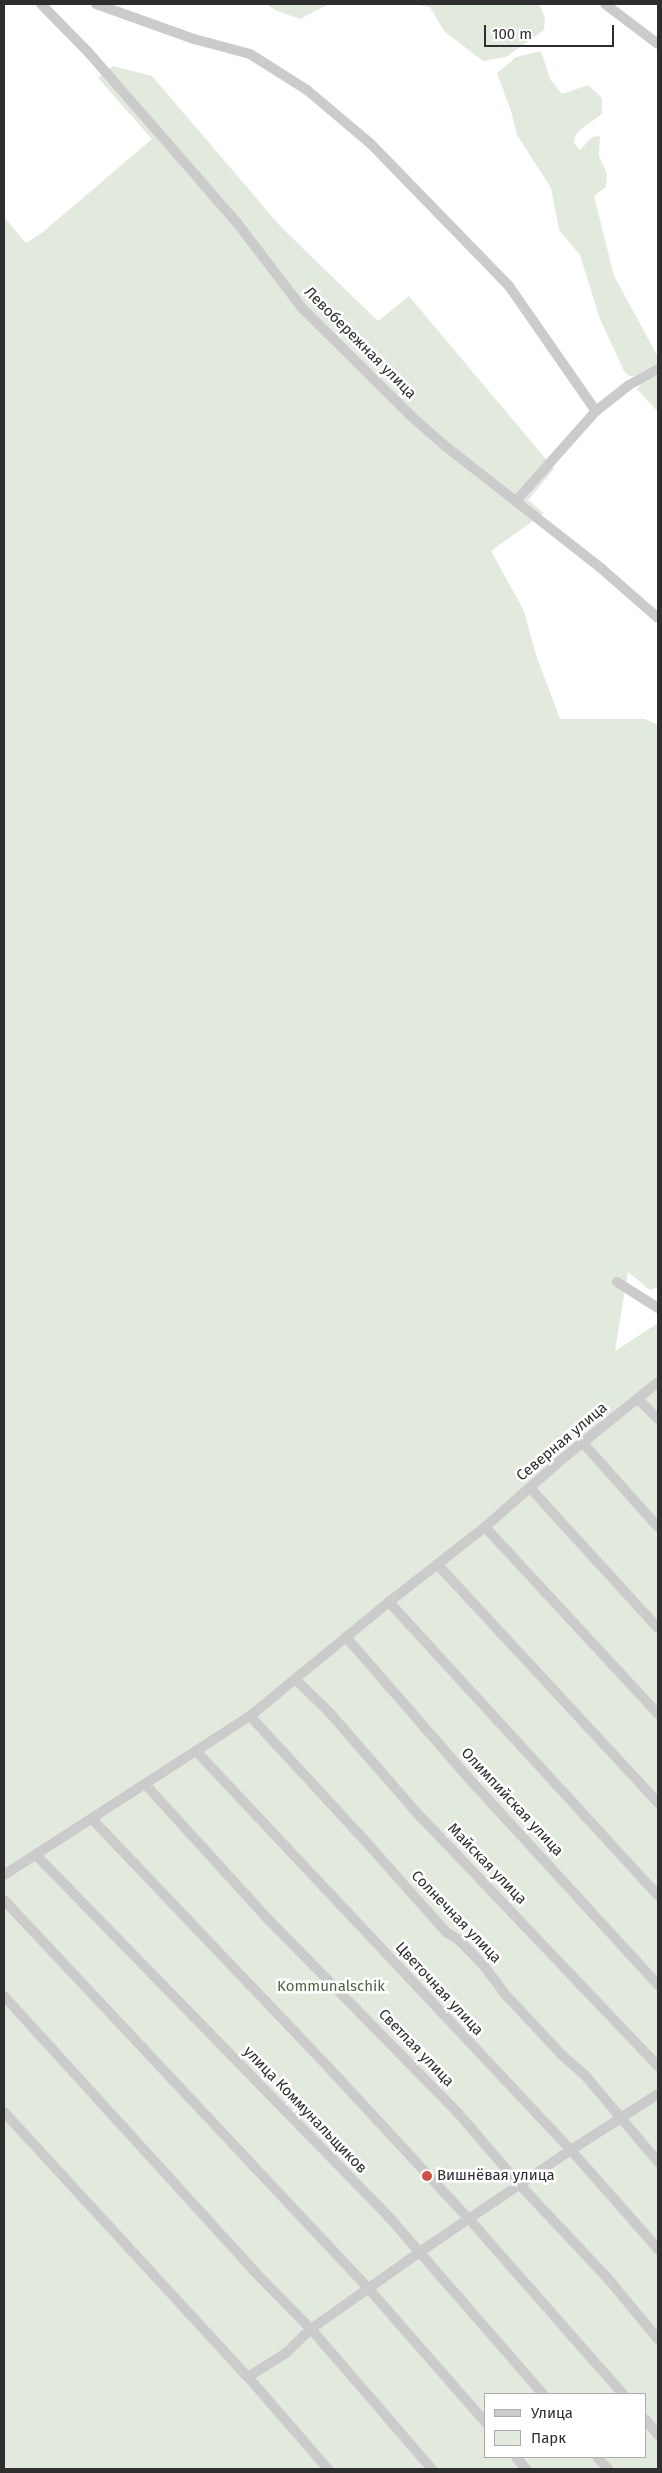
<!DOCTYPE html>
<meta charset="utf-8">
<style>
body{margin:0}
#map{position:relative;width:662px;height:2473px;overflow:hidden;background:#fff;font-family:"Fira Sans",sans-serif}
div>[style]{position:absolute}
.green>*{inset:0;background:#e2eade}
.minor>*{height:10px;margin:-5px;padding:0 5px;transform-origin:5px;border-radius:5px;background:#cbcbcb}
.dots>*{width:14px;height:14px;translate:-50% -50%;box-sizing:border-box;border:2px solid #fff;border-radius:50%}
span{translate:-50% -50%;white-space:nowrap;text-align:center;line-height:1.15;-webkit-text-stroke:5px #fff;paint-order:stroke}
.street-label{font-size:15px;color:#2e2e2e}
.park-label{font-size:15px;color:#4c6541}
.poi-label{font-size:15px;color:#2e2e2e}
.left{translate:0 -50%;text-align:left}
.frame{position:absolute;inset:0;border:5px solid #2e2e2e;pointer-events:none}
.legend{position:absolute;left:484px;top:2393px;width:162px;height:65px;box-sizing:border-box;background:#fff;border:1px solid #ababab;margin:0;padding:6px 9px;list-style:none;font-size:15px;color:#2e2e2e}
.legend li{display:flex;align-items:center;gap:10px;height:25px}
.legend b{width:25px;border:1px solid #ababab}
.scale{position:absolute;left:484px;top:25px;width:130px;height:22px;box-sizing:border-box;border:2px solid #2e2e2e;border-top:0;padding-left:6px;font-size:15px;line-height:18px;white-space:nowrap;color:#2e2e2e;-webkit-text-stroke:4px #fff;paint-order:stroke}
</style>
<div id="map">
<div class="green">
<div style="clip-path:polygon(266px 4px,329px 4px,300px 19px,277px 11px)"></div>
<div style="clip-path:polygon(412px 4px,539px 4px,545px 18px,544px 30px,506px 57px,483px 61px,444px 31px,430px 7px)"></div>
<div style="clip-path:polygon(541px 51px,550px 79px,562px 94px,588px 85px,602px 98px,602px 114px,580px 130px,575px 136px,574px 143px,580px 150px,592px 137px,600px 136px,599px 156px,607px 174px,606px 187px,594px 196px,614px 276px,658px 357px,658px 363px,635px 376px,629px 376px,624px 371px,600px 319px,580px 255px,559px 230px,551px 188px,517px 135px,511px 111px,497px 73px,516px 57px)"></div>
<div style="clip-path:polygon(evenodd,113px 66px,152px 76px,281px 227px,378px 321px,409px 296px,554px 469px,528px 500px,544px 513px,491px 551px,524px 611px,536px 655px,560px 719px,645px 719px,658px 725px,658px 1287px,650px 1290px,628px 1272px,615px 1351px,658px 1323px,658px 2469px,4px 2469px,4px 217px,26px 243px,43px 232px,152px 139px,98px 78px,113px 66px,486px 2394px,646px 2394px,646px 2457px,486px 2457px,486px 2394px)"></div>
<div style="clip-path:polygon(655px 376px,658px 377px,658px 412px,637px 389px,643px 382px)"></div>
</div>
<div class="minor">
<div style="left:41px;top:4px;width:69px;rotate:45.6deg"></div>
<div style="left:89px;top:53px;width:164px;rotate:48.9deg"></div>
<div style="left:197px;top:177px;width:62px;rotate:48.9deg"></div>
<div style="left:238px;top:224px;width:106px;rotate:52.7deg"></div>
<div style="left:302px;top:308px;width:152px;rotate:44.7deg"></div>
<div style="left:410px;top:415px;width:45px;rotate:41.4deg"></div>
<div style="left:444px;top:445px;width:201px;rotate:38.1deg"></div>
<div style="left:602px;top:569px;width:74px;rotate:41.2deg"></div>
<div style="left:96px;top:4px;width:104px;rotate:19.7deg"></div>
<div style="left:194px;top:39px;width:58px;rotate:15deg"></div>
<div style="left:250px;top:54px;width:67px;rotate:32.3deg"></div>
<div style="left:307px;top:90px;width:82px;rotate:40.1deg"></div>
<div style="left:370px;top:143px;width:199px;rotate:45.8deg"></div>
<div style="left:509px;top:286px;width:152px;rotate:55.2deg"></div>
<div style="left:605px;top:4px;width:66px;rotate:37deg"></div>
<div style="left:516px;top:501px;width:120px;rotate:-48.4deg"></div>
<div style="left:596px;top:411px;width:42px;rotate:-38.2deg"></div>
<div style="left:629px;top:385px;width:33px;rotate:-29deg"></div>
<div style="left:617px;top:1282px;width:49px;rotate:32.4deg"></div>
<div style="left:638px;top:1399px;width:28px;rotate:45deg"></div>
<div style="left:583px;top:1443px;width:113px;rotate:48.2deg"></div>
<div style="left:531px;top:1489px;width:188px;rotate:47.6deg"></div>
<div style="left:485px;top:1527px;width:255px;rotate:47.2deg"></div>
<div style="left:437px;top:1564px;width:326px;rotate:47.2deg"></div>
<div style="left:389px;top:1602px;width:398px;rotate:47.5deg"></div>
<div style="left:346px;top:1637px;width:195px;rotate:49deg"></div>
<div style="left:474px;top:1784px;width:273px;rotate:47.5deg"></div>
<div style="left:296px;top:1680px;width:46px;rotate:44.1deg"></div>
<div style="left:329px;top:1712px;width:135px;rotate:48.9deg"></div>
<div style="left:418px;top:1814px;width:348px;rotate:46.4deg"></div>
<div style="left:250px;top:1716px;width:161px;rotate:47.3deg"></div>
<div style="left:359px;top:1834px;width:131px;rotate:48.4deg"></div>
<div style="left:446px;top:1932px;width:15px;rotate:32deg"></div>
<div style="left:459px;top:1940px;width:36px;rotate:46deg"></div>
<div style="left:484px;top:1966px;width:34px;rotate:53deg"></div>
<div style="left:504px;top:1993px;width:86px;rotate:46.9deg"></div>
<div style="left:563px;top:2056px;width:28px;rotate:41deg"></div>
<div style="left:584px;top:2074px;width:115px;rotate:49.9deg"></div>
<div style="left:196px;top:1751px;width:548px;rotate:46.78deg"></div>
<div style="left:571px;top:2150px;width:132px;rotate:48.7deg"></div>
<div style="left:145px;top:1784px;width:181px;rotate:47.7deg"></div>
<div style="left:267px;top:1918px;width:273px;rotate:45.6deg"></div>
<div style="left:458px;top:2113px;width:95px;rotate:49.3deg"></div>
<div style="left:520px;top:2185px;width:132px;rotate:46.8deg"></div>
<div style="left:610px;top:2281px;width:75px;rotate:50.4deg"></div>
<div style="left:92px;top:1819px;width:344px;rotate:46.4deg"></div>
<div style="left:329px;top:2068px;width:207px;rotate:47.2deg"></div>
<div style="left:470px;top:2220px;width:232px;rotate:48.7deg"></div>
<div style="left:36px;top:1855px;width:506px;rotate:45.72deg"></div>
<div style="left:389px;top:2217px;width:235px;rotate:49deg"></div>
<div style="left:4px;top:1875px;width:293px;rotate:-32.9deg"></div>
<div style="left:250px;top:1716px;width:180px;rotate:-39.4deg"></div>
<div style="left:389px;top:1602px;width:122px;rotate:-38deg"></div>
<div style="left:485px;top:1527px;width:101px;rotate:-41.4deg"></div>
<div style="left:561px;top:1460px;width:124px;rotate:-38.8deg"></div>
<div style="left:4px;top:1900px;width:532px;rotate:46.83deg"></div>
<div style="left:368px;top:2288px;width:179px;rotate:48.8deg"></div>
<div style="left:4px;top:1996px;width:369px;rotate:47.7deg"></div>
<div style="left:252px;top:2269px;width:84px;rotate:45.5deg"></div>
<div style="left:311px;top:2329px;width:185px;rotate:49.2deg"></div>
<div style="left:4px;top:2112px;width:360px;rotate:47.4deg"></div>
<div style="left:248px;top:2377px;width:122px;rotate:49deg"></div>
<div style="left:248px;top:2377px;width:45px;rotate:-32.3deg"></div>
<div style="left:286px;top:2353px;width:35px;rotate:-44deg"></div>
<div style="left:311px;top:2329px;width:135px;rotate:-35.3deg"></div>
<div style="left:421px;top:2251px;width:181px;rotate:-34deg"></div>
<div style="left:571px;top:2150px;width:103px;rotate:-32.8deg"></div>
<div style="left:646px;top:2420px;width:19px;rotate:51deg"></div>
<div style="left:516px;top:2457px;width:16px;rotate:50deg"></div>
<div style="left:597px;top:2457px;width:16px;rotate:47deg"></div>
</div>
<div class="dots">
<div style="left:427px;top:2176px;background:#d14f45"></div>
</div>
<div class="street-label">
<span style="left:360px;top:343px;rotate:45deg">Левобережная улица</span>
<span style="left:562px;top:1442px;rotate:-40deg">Северная улица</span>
<span style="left:512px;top:1802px;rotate:47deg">Олимпийская улица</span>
<span style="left:487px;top:1864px;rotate:46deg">Майская улица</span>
<span style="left:456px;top:1917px;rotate:46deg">Солнечная улица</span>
<span style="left:439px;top:1989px;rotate:47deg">Цветочная улица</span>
<span style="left:416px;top:2048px;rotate:46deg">Светлая улица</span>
<span style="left:305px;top:2110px;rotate:46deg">улица Коммунальщиков</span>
</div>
<div class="park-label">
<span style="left:331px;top:1987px">Kommunalschik</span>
</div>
<div class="poi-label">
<span class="left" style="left:437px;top:2176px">Вишнёвая улица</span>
</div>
<div class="frame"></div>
<ul class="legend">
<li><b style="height:6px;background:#cbcbcb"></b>Улица</li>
<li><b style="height:14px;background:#e2eade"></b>Парк</li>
</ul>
<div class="scale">100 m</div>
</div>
